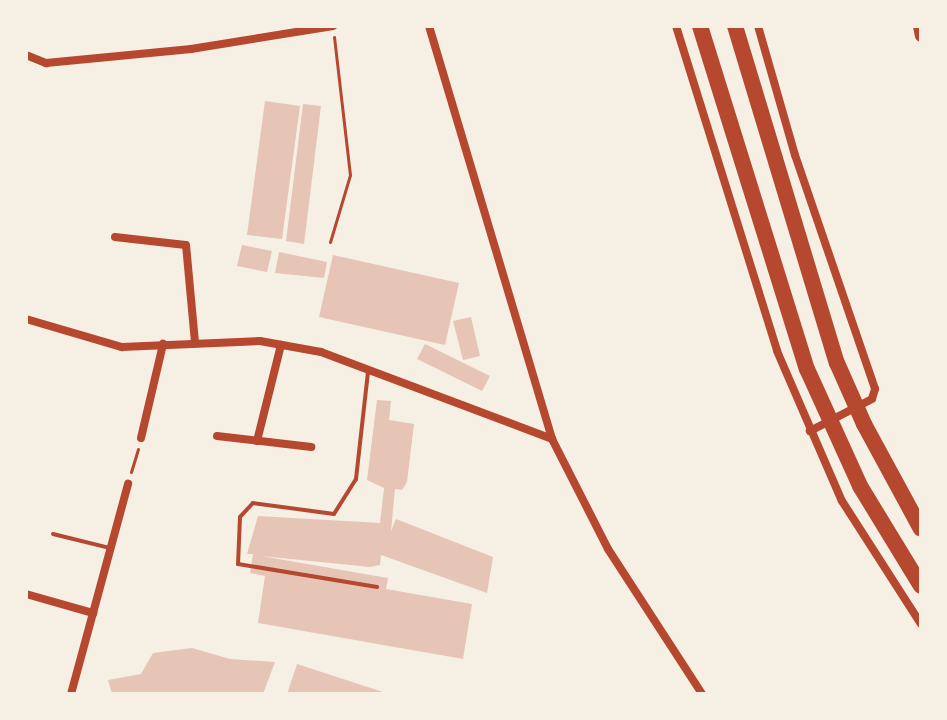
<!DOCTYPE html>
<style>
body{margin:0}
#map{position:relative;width:947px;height:720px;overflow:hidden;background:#f6efe4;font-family:"Fira Sans",sans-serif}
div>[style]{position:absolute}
.building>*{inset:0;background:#e6c5b7}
.path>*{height:3px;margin:-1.5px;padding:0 1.5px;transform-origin:1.5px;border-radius:1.5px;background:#b5482f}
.service>*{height:4px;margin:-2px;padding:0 2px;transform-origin:2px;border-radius:2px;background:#b5482f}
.minor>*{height:8px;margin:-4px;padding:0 4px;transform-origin:4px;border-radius:4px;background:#b5482f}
.secondary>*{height:12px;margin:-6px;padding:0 6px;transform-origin:6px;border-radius:6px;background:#b5482f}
.motorway>*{height:16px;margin:-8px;padding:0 8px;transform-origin:8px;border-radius:8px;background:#b5482f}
span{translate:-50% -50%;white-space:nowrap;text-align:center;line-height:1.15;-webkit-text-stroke:8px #f6efe4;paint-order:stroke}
.frame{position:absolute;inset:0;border:28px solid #f6efe4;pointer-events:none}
</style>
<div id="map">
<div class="building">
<div style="clip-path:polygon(265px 101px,300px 106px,282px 239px,247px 235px)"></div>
<div style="clip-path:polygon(303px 104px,321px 106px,304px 244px,286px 241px)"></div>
<div style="clip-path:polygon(242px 245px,272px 251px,267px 272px,237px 266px)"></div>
<div style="clip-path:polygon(279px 252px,327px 262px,324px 278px,275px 273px)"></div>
<div style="clip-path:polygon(333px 255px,459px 283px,445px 345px,319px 317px)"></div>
<div style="clip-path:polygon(471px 317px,480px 356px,463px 360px,453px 321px)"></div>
<div style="clip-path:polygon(425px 344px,490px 376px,482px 391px,417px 359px)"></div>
<div style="clip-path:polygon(377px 400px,391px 401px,389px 420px,414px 424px,407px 482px,402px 490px,395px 489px,391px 531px,396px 519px,493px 557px,487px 593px,381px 555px,380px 565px,370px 567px,261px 556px,388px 578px,386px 589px,472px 604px,463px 659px,258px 623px,265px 576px,250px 573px,253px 554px,247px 554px,258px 516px,380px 523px,384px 488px,367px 480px)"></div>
<div style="clip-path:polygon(192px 648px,230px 659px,275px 662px,263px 694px,112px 694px,108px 680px,141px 674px,153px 653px)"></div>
<div style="clip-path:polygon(297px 664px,386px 693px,386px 694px,287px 694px)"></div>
</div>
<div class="path">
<div style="left:330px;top:242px;width:70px;rotate:-73.4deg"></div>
<div style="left:350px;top:175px;width:139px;rotate:-96.6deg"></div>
<div style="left:131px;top:472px;width:24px;rotate:-73deg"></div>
</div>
<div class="service">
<div style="left:368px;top:372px;width:108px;rotate:96.4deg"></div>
<div style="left:356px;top:479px;width:41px;rotate:122.2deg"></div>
<div style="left:334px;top:514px;width:82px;rotate:-172.3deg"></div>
<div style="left:253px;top:503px;width:19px;rotate:133deg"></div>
<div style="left:240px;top:517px;width:47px;rotate:92.4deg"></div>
<div style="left:238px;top:564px;width:141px;rotate:9.4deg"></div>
<div style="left:53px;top:534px;width:59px;rotate:13.8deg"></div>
</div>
<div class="minor">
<div style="left:429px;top:26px;width:431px;rotate:73.4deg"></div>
<div style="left:552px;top:439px;width:123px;rotate:63deg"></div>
<div style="left:608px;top:549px;width:173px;rotate:57deg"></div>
<div style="left:676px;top:26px;width:340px;rotate:72.7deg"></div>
<div style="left:777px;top:351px;width:163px;rotate:66.6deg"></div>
<div style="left:842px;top:501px;width:146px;rotate:57.3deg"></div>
<div style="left:758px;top:26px;width:134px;rotate:74deg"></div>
<div style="left:795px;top:155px;width:247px;rotate:71.1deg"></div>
<div style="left:875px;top:389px;width:10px;rotate:107deg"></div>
<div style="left:872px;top:399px;width:70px;rotate:152.7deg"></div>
<div style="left:26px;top:55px;width:22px;rotate:22deg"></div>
<div style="left:46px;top:63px;width:146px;rotate:-5.5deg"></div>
<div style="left:191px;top:49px;width:144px;rotate:-9.2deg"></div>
<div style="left:115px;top:237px;width:71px;rotate:6.4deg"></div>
<div style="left:186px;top:245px;width:97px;rotate:84.7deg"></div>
<div style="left:26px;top:319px;width:100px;rotate:16.3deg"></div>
<div style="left:122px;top:347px;width:138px;rotate:-2.5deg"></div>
<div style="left:260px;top:341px;width:62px;rotate:10.2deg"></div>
<div style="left:321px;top:352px;width:247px;rotate:20.6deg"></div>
<div style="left:217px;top:436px;width:95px;rotate:6.7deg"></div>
<div style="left:141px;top:438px;width:97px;rotate:-76.8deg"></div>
<div style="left:257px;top:441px;width:99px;rotate:-76deg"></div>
<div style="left:26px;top:594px;width:70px;rotate:15.8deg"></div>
<div style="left:71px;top:694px;width:218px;rotate:-74.8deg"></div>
</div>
<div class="secondary">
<div style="left:919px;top:26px;width:10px;rotate:79deg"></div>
</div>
<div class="motorway">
<div style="left:700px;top:26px;width:359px;rotate:72.7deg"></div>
<div style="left:807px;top:369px;width:128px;rotate:65.6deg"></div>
<div style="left:860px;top:486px;width:117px;rotate:58.6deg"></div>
<div style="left:735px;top:26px;width:352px;rotate:73.2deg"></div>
<div style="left:837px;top:363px;width:67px;rotate:66.1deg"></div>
<div style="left:864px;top:424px;width:119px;rotate:61.5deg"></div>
</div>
<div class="frame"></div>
</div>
